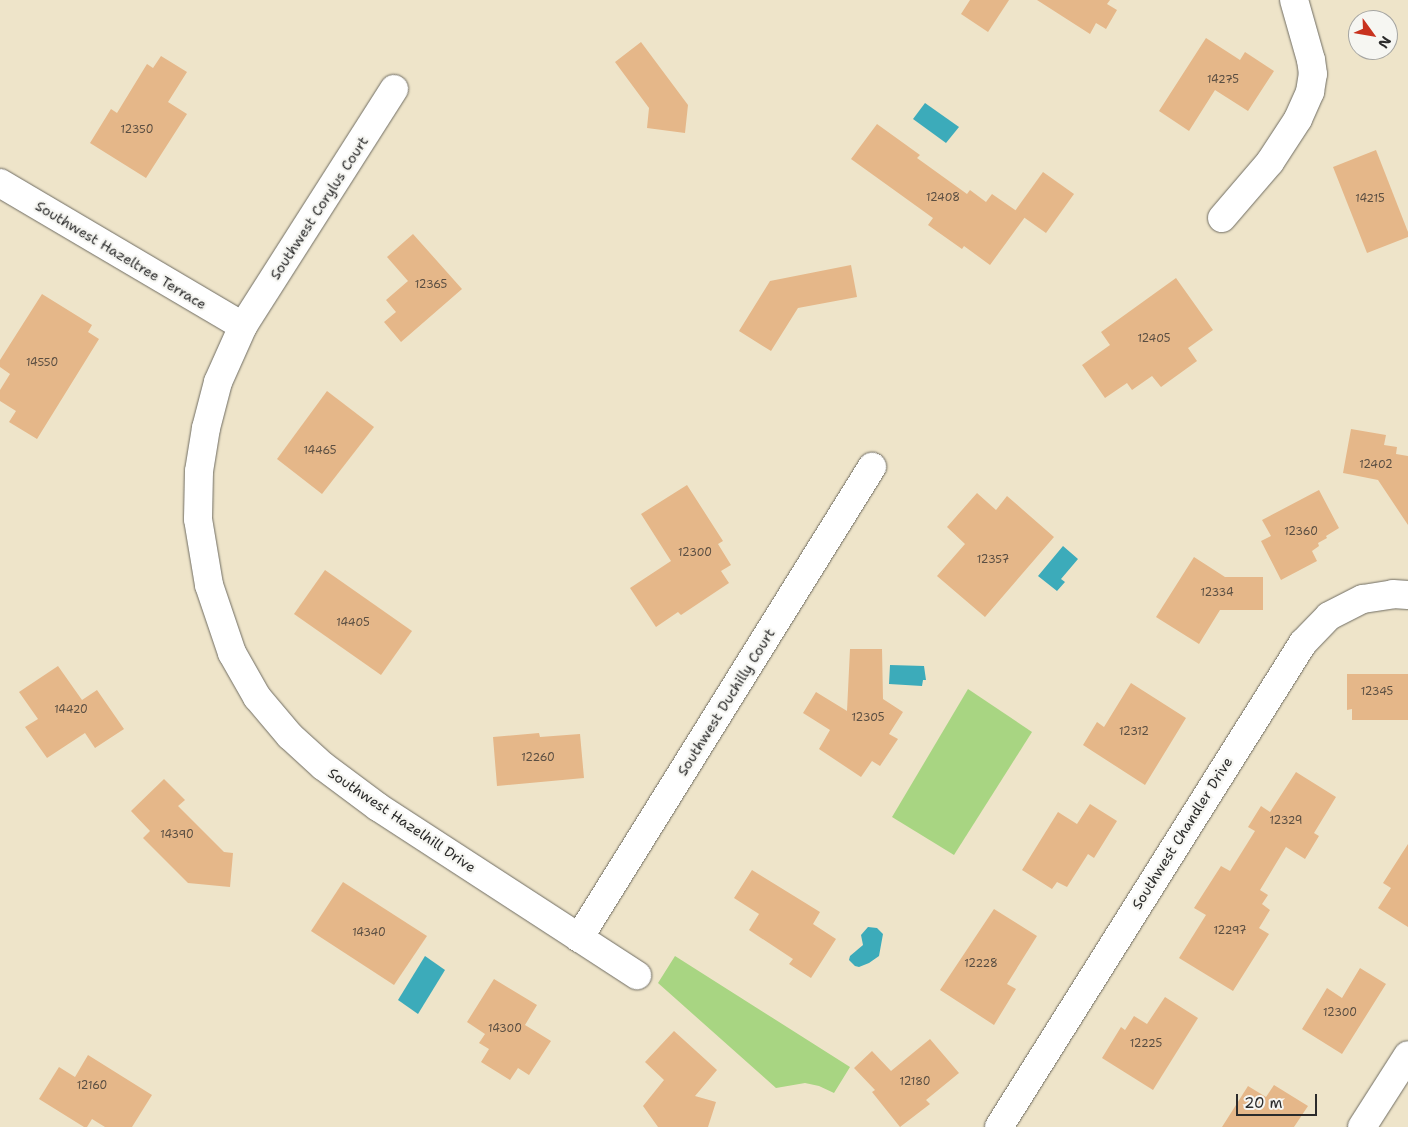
<!DOCTYPE html>
<style>
body{margin:0}
#map{position:relative;width:1408px;height:1127px;overflow:hidden;background:#eee4c9;font-family:"Shantell Sans",sans-serif}
div>[style]{position:absolute}
.green>*{inset:0;background:#a8d582}
.water>*{inset:0;background:#3cabba}
.building>*{inset:0;background:#e5b789}
.roads{filter:drop-shadow(0 0 1px #6f6c62) drop-shadow(0 0 1px #6f6c62)}
.minor>*{height:28px;margin:-14px;padding:0 14px;transform-origin:14px;border-radius:14px;background:#fff}
span{translate:-50% -50%;white-space:nowrap;text-align:center;line-height:1.15;-webkit-text-stroke:4.5px #f6f6f2;paint-order:stroke}
.number-label{font-size:11px;color:#5a4e42}
.number-label span{-webkit-text-stroke-width:0}
.street-label{font-size:14px;color:#2b2b2b}
.north{position:absolute;left:1348px;top:10px;width:50px;height:50px;box-sizing:border-box;background:#f6f6f2;border:1px solid #a5a5a2;border-radius:50%;rotate:122deg;font-size:14px;font-weight:700;line-height:20px;text-align:center;color:#2b2b2b}
.north::after{content:'';display:block;margin:auto;width:18px;height:22px;background:#c8321e;clip-path:polygon(50% 0,100% 100%,50% 72%,0 100%)}
.scale{position:absolute;left:1236px;top:1094px;width:81px;height:22px;box-sizing:border-box;border:2px solid #2b2b2b;border-top:0;padding-left:6px;font-size:15px;line-height:18px;white-space:nowrap;color:#2b2b2b;-webkit-text-stroke:4px #f6f6f2;paint-order:stroke}
</style>
<div id="map">
<div class="green">
<div style="clip-path:polygon(968px 689px,1032px 732px,954px 855px,892px 817px)"></div>
<div style="clip-path:polygon(675px 956px,850px 1067px,834px 1093px,819px 1086px,805px 1083px,776px 1088px,658px 983px)"></div>
</div>
<div class="water">
<div style="clip-path:polygon(925px 103px,959px 127px,946px 143px,913px 119px)"></div>
<div style="clip-path:polygon(1063px 546px,1078px 559px,1061px 579px,1065px 582px,1057px 591px,1038px 576px)"></div>
<div style="clip-path:polygon(890px 665px,924px 666px,926px 680px,923px 680px,922px 686px,889px 684px)"></div>
<div style="clip-path:polygon(868px 927px,877px 928px,883px 934px,879px 956px,869px 963px,859px 967px,855px 966px,849px 960px,850px 956px,863px 945px,861px 935px)"></div>
<div style="clip-path:polygon(425px 956px,445px 970px,418px 1014px,398px 1000px)"></div>
</div>
<div class="building">
<div style="clip-path:polygon(970px 0,1009px 0,988px 32px,961px 14px)"></div>
<div style="clip-path:polygon(1037px 0,1110px 0,1107px 4px,1117px 10px,1106px 29px,1096px 23px,1090px 34px)"></div>
<div style="clip-path:polygon(1206px 38px,1240px 60px,1245px 52px,1274px 71px,1248px 111px,1215px 90px,1189px 131px,1159px 111px)"></div>
<div style="clip-path:polygon(641px 42px,688px 105px,685px 133px,647px 128px,649px 108px,615px 62px)"></div>
<div style="clip-path:polygon(161px 56px,187px 72px,168px 102px,187px 114px,146px 178px,90px 143px,111px 109px,117px 113px,147px 64px,153px 68px)"></div>
<div style="clip-path:polygon(877px 124px,920px 155px,917px 158px,967px 194px,970px 190px,986px 202px,992px 194px,1025px 217px,990px 265px,964px 246px,962px 249px,928px 225px,933px 218px,851px 159px)"></div>
<div style="clip-path:polygon(1376px 150px,1408px 232px,1408px 237px,1367px 253px,1333px 167px)"></div>
<div style="clip-path:polygon(1043px 172px,1074px 194px,1046px 233px,1015px 211px)"></div>
<div style="clip-path:polygon(413px 234px,462px 289px,401px 342px,384px 322px,396px 312px,386px 300px,408px 281px,387px 257px)"></div>
<div style="clip-path:polygon(851px 265px,857px 297px,798px 308px,771px 351px,739px 331px,770px 281px)"></div>
<div style="clip-path:polygon(1176px 278px,1213px 330px,1188px 348px,1197px 361px,1161px 387px,1152px 376px,1132px 390px,1127px 383px,1105px 398px,1082px 365px,1110px 345px,1101px 332px)"></div>
<div style="clip-path:polygon(42px 294px,92px 325px,88px 332px,99px 339px,37px 439px,9px 422px,16px 411px,0 401px,0 390px,10px 374px,0 367px,0 360px)"></div>
<div style="clip-path:polygon(327px 391px,374px 427px,322px 494px,277px 459px)"></div>
<div style="clip-path:polygon(1351px 429px,1386px 435px,1384px 445px,1397px 447px,1396px 454px,1408px 456px,1408px 525px,1378px 480px,1343px 473px)"></div>
<div style="clip-path:polygon(687px 485px,723px 541px,718px 544px,731px 565px,721px 571px,729px 583px,681px 615px,678px 612px,656px 627px,630px 588px,671px 561px,641px 514px)"></div>
<div style="clip-path:polygon(1319px 490px,1339px 528px,1326px 536px,1327px 538px,1318px 543px,1319px 546px,1312px 551px,1317px 561px,1281px 580px,1261px 541px,1271px 536px,1262px 520px)"></div>
<div style="clip-path:polygon(977px 493px,996px 510px,1007px 496px,1054px 537px,985px 617px,937px 576px,965px 544px,947px 527px)"></div>
<div style="clip-path:polygon(1194px 557px,1225px 577px,1263px 577px,1263px 610px,1220px 610px,1199px 644px,1156px 617px)"></div>
<div style="clip-path:polygon(325px 570px,412px 631px,381px 675px,294px 614px)"></div>
<div style="clip-path:polygon(850px 649px,882px 649px,883px 699px,903px 712px,889px 734px,898px 739px,880px 766px,872px 761px,861px 777px,819px 749px,830px 730px,803px 713px,816px 692px,847px 711px)"></div>
<div style="clip-path:polygon(58px 666px,82px 700px,97px 690px,124px 729px,95px 748px,85px 733px,47px 758px,25px 727px,38px 719px,19px 692px)"></div>
<div style="clip-path:polygon(1347px 674px,1408px 674px,1408px 720px,1352px 720px,1352px 709px,1347px 710px)"></div>
<div style="clip-path:polygon(1131px 683px,1186px 718px,1145px 785px,1083px 745px,1097px 722px,1104px 727px)"></div>
<div style="clip-path:polygon(539px 733px,540px 737px,580px 734px,584px 778px,497px 786px,493px 737px)"></div>
<div style="clip-path:polygon(1296px 772px,1336px 797px,1314px 833px,1319px 836px,1305px 859px,1286px 847px,1260px 890px,1268px 895px,1262px 904px,1270px 910px,1259px 928px,1269px 934px,1233px 991px,1179px 958px,1206px 915px,1194px 908px,1221px 866px,1230px 871px,1255px 831px,1248px 827px,1261px 806px,1270px 812px)"></div>
<div style="clip-path:polygon(164px 779px,185px 800px,178px 806px,224px 852px,233px 853px,230px 887px,188px 883px,143px 838px,150px 831px,131px 811px)"></div>
<div style="clip-path:polygon(1090px 804px,1117px 821px,1094px 858px,1088px 854px,1067px 887px,1057px 882px,1052px 889px,1022px 870px,1058px 812px,1077px 824px)"></div>
<div style="clip-path:polygon(1408px 844px,1408px 927px,1378px 908px,1391px 888px,1383px 883px)"></div>
<div style="clip-path:polygon(752px 870px,820px 912px,813px 924px,836px 939px,811px 978px,789px 964px,793px 959px,749px 930px,759px 914px,734px 898px)"></div>
<div style="clip-path:polygon(343px 882px,427px 936px,394px 985px,311px 931px)"></div>
<div style="clip-path:polygon(994px 909px,1037px 936px,1007px 984px,1016px 989px,994px 1025px,940px 990px)"></div>
<div style="clip-path:polygon(1360px 968px,1386px 984px,1342px 1054px,1302px 1029px,1327px 988px,1342px 998px)"></div>
<div style="clip-path:polygon(494px 979px,537px 1005px,525px 1025px,551px 1041px,529px 1075px,518px 1068px,510px 1080px,481px 1062px,489px 1049px,479px 1043px,485px 1034px,467px 1022px)"></div>
<div style="clip-path:polygon(1165px 997px,1198px 1018px,1153px 1090px,1102px 1058px,1121px 1027px,1125px 1030px,1134px 1016px,1147px 1024px)"></div>
<div style="clip-path:polygon(674px 1031px,717px 1070px,695px 1096px,716px 1102px,708px 1127px,658px 1127px,643px 1106px,664px 1080px,645px 1062px)"></div>
<div style="clip-path:polygon(930px 1039px,959px 1073px,926px 1100px,930px 1104px,900px 1127px,872px 1092px,875px 1090px,854px 1068px,872px 1051px,891px 1071px)"></div>
<div style="clip-path:polygon(88px 1055px,152px 1095px,132px 1127px,105px 1127px,92px 1119px,87px 1127px,84px 1127px,39px 1099px,59px 1067px,75px 1077px)"></div>
<div style="clip-path:polygon(1274px 1085px,1308px 1106px,1294px 1127px,1222px 1127px,1248px 1086px,1266px 1097px)"></div>
</div>
<div class="roads">
<div class="minor">
<div style="left:394px;top:89px;width:281px;rotate:122.5deg"></div>
<div style="left:243px;top:326px;width:61px;rotate:114.1deg"></div>
<div style="left:218px;top:382px;width:48px;rotate:104.6deg"></div>
<div style="left:206px;top:428px;width:44px;rotate:99.2deg"></div>
<div style="left:199px;top:471px;width:48px;rotate:91.2deg"></div>
<div style="left:198px;top:519px;width:67px;rotate:80.5deg"></div>
<div style="left:209px;top:585px;width:72px;rotate:71.3deg"></div>
<div style="left:232px;top:653px;width:51px;rotate:60.4deg"></div>
<div style="left:257px;top:697px;width:51px;rotate:49.8deg"></div>
<div style="left:290px;top:736px;width:45px;rotate:42.3deg"></div>
<div style="left:323px;top:766px;width:69px;rotate:36.7deg"></div>
<div style="left:378px;top:807px;width:309px;rotate:33deg"></div>
<div style="left:0;top:183px;width:282px;rotate:30.5deg"></div>
<div style="left:1222px;top:218px;width:74px;rotate:-49.4deg"></div>
<div style="left:1270px;top:162px;width:51px;rotate:-56.9deg"></div>
<div style="left:1298px;top:119px;width:30px;rotate:-66deg"></div>
<div style="left:1310px;top:92px;width:18px;rotate:-81deg"></div>
<div style="left:1313px;top:74px;width:14px;rotate:-98deg"></div>
<div style="left:1311px;top:60px;width:62px;rotate:-105.8deg"></div>
<div style="left:579px;top:938px;width:555px;rotate:-58.12deg"></div>
<div style="left:999px;top:1127px;width:572px;rotate:-57.87deg"></div>
<div style="left:1303px;top:643px;width:37px;rotate:-46deg"></div>
<div style="left:1329px;top:616px;width:38px;rotate:-27deg"></div>
<div style="left:1363px;top:599px;width:30px;rotate:-9deg"></div>
<div style="left:1393px;top:594px;width:15px;rotate:4deg"></div>
<div style="left:1362px;top:1127px;width:85px;rotate:-57.4deg"></div>
</div>
</div>
<div class="number-label">
<span style="left:1223px;top:80px">14275</span>
<span style="left:137px;top:130px">12350</span>
<span style="left:943px;top:198px">12408</span>
<span style="left:1370px;top:199px">14215</span>
<span style="left:431px;top:285px">12365</span>
<span style="left:1154px;top:339px">12405</span>
<span style="left:42px;top:363px">14550</span>
<span style="left:320px;top:451px">14465</span>
<span style="left:1376px;top:465px">12402</span>
<span style="left:1301px;top:532px">12360</span>
<span style="left:695px;top:553px">12300</span>
<span style="left:993px;top:560px">12357</span>
<span style="left:1217px;top:593px">12334</span>
<span style="left:353px;top:623px">14405</span>
<span style="left:1377px;top:692px">12345</span>
<span style="left:71px;top:710px">14420</span>
<span style="left:868px;top:718px">12305</span>
<span style="left:1134px;top:732px">12312</span>
<span style="left:538px;top:758px">12260</span>
<span style="left:1286px;top:821px">12329</span>
<span style="left:177px;top:835px">14390</span>
<span style="left:1230px;top:931px">12297</span>
<span style="left:369px;top:933px">14340</span>
<span style="left:981px;top:964px">12228</span>
<span style="left:1340px;top:1013px">12300</span>
<span style="left:505px;top:1029px">14300</span>
<span style="left:1146px;top:1044px">12225</span>
<span style="left:915px;top:1082px">12180</span>
<span style="left:92px;top:1086px">12160</span>
</div>
<div class="street-label">
<span style="left:319px;top:208px;rotate:-57deg">Southwest Corylus Court</span>
<span style="left:121px;top:255px;rotate:31deg">Southwest Hazeltree Terrace</span>
<span style="left:726px;top:702px;rotate:-58deg">Southwest Duchilly Court</span>
<span style="left:402px;top:820px;rotate:34deg">Southwest Hazelhill Drive</span>
<span style="left:1182px;top:833px;rotate:-58deg">Southwest Chandler Drive</span>
</div>
<div class="north">N</div>
<div class="scale">20 m</div>
</div>
